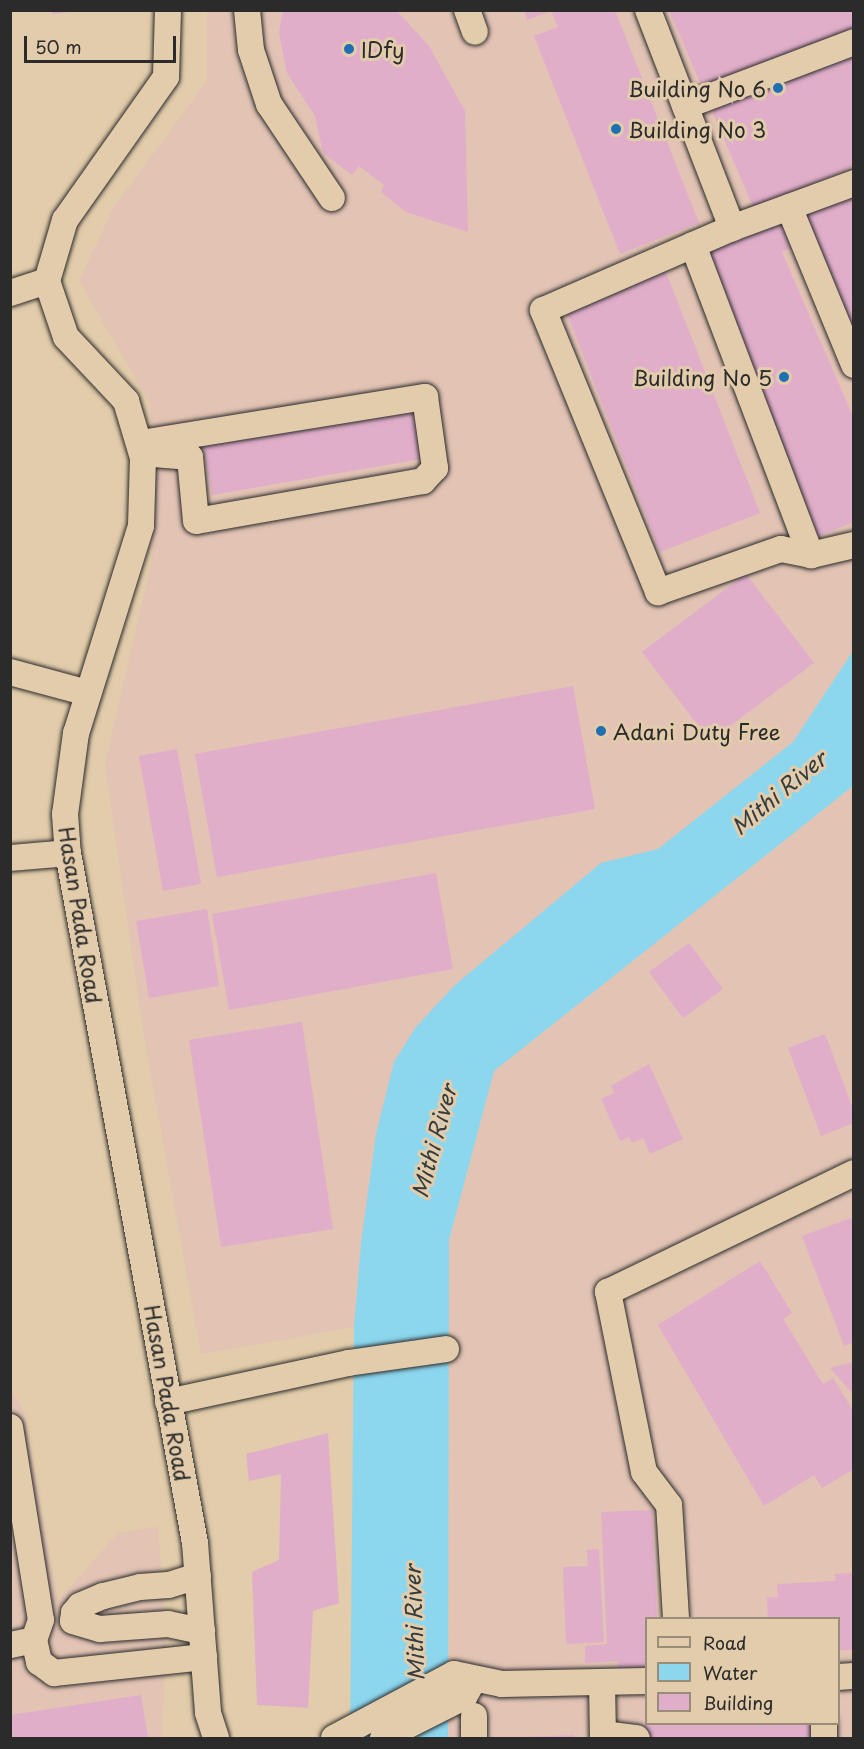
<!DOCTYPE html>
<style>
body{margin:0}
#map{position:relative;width:864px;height:1749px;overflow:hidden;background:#e2ccab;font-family:"Playpen Sans",sans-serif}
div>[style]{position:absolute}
.built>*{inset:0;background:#e2c3b4}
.water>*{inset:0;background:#8cd6ee}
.building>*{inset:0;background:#e1aeca}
.roads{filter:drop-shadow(0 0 2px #2b2b2b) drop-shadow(0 0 2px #2b2b2b)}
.minor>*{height:26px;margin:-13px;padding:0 13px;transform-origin:13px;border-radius:13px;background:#e2ccab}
.dots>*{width:16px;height:16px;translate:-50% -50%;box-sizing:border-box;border:3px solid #e2ccab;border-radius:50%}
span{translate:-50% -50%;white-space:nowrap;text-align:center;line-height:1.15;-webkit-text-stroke:6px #e2ccab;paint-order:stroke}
.poi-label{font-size:21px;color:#2b2b2b}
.left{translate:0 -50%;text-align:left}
.right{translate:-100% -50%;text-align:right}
.street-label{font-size:21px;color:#2b2b2b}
.water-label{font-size:22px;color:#353c3e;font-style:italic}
.frame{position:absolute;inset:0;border:12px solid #2b2b2b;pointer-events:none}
.legend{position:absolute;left:645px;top:1617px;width:195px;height:108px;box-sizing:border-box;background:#e2ccab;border:2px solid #998c78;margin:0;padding:8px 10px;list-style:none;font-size:18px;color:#2b2b2b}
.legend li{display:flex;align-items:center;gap:12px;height:30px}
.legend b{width:30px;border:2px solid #998c78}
.scale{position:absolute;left:24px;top:36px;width:152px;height:27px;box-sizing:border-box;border:3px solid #2b2b2b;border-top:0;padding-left:8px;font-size:18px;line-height:21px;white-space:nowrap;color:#2b2b2b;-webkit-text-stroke:4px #e2ccab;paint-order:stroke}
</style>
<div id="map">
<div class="built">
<div style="clip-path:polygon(207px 11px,853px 11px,853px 651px,793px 742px,658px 849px,601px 863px,361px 1243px,354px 1327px,201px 1354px,143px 1030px,105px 764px,152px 560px,151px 405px,79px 281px,114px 207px,207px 81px)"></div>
<div style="clip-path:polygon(evenodd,853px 786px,853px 1738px,448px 1738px,449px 1240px,494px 1071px,853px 786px,646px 1618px,838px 1618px,838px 1724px,646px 1724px,646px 1618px)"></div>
<div style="clip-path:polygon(10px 1388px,23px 1409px,58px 1601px,118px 1533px,158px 1527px,166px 1644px,162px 1738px,11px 1738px)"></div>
</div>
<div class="water">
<div style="clip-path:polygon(853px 651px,853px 786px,494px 1071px,449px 1240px,448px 1738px,350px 1738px,354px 1327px,361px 1243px,376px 1134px,394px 1062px,416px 1027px,455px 985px,601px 863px,658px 849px,793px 742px)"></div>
</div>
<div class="building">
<div style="clip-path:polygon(52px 10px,69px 10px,69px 12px,52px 14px)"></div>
<div style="clip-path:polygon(283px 10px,396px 10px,429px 46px,465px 111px,468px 232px,406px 212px,381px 192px,384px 185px,359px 166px,352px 175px,323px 153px,315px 116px,287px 73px,279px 33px)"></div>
<div style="clip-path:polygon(524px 10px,615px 10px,699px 223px,620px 254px,534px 36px,558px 27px,551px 11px,527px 20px)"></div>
<div style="clip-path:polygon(669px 10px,854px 10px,854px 166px,754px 209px)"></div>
<div style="clip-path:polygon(854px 194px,854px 335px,812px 239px,782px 252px,854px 419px,854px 522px,798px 544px,687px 259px)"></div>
<div style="clip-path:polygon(664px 267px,760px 513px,660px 552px,564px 306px)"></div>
<div style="clip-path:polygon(413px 403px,422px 459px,212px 495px,202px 439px)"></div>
<div style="clip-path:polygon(746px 574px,814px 663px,710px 741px,642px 652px)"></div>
<div style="clip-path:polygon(573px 686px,595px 809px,217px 877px,195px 754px)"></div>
<div style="clip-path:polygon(177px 749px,201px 884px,163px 891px,139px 756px)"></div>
<div style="clip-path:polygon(436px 873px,453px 969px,229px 1010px,212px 914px)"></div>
<div style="clip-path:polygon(207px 909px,219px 986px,149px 998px,136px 921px)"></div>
<div style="clip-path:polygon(689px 943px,723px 989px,683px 1018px,649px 972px)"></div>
<div style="clip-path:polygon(302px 1022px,333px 1229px,221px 1247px,189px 1040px)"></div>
<div style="clip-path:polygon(825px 1034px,854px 1112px,854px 1123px,821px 1136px,788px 1048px)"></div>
<div style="clip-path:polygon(649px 1064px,683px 1139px,650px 1154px,643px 1138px,632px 1143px,629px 1137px,620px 1141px,601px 1099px,614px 1093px,611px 1086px)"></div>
<div style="clip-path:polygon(854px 1217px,854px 1342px,844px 1346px,802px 1236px)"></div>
<div style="clip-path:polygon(760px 1261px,792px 1313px,783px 1319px,823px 1384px,833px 1378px,854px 1412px,854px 1469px,822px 1488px,814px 1475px,764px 1506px,658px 1325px)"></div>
<div style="clip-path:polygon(854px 1362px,854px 1395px,830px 1368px)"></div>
<div style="clip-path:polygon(328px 1433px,339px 1603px,313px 1611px,308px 1708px,257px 1705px,252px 1572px,279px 1560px,281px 1474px,249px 1481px,246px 1454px)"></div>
<div style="clip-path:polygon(652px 1510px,657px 1618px,646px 1618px,646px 1668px,618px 1669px,618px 1661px,585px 1663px,585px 1646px,607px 1644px,601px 1512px)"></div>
<div style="clip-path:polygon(599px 1549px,604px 1642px,566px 1644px,563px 1567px,588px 1566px,587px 1550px)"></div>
<div style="clip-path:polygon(854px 1573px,854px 1650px,838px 1650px,838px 1618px,768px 1618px,767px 1598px,778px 1597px,777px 1584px,836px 1581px,835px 1574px)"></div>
<div style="clip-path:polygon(141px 1695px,148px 1738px,10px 1738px,10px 1715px)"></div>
<div style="clip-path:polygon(813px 1724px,813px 1738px,644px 1738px,644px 1725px)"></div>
<div style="clip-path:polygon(574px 1735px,575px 1738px,526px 1738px,526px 1737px)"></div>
</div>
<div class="roads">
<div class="minor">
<div style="left:168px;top:10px;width:67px;rotate:91.7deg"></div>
<div style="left:166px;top:77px;width:175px;rotate:125.2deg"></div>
<div style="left:65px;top:220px;width:64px;rotate:106.4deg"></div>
<div style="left:47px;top:281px;width:59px;rotate:71.3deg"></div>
<div style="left:66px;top:337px;width:88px;rotate:46.8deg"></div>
<div style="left:126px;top:401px;width:59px;rotate:73.4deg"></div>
<div style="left:143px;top:458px;width:68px;rotate:91.7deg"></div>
<div style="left:141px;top:526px;width:217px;rotate:107.4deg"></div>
<div style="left:76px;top:733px;width:82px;rotate:97.7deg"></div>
<div style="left:65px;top:814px;width:39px;rotate:86deg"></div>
<div style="left:68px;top:853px;width:702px;rotate:79.57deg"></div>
<div style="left:195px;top:1543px;width:170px;rotate:85.6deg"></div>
<div style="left:208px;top:1713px;width:26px;rotate:72deg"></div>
<div style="left:247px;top:10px;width:40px;rotate:84.3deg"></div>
<div style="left:251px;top:50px;width:57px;rotate:71.6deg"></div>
<div style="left:269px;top:104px;width:113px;rotate:56.2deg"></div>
<div style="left:467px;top:10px;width:23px;rotate:70deg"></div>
<div style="left:648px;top:10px;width:234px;rotate:68.9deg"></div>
<div style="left:732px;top:228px;width:130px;rotate:-20.2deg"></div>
<div style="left:685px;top:106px;width:181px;rotate:-20.7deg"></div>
<div style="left:789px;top:207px;width:171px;rotate:67.6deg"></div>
<div style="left:732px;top:228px;width:206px;rotate:156.5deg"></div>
<div style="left:543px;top:310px;width:305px;rotate:67.8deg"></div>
<div style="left:658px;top:592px;width:130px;rotate:-19.3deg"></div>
<div style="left:781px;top:549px;width:31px;rotate:11deg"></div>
<div style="left:811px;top:555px;width:44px;rotate:-13.1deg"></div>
<div style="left:693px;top:245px;width:332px;rotate:69.2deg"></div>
<div style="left:10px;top:293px;width:39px;rotate:-18deg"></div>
<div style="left:141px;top:443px;width:288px;rotate:-9.2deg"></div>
<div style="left:425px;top:397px;width:72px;rotate:82deg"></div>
<div style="left:435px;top:468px;width:18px;rotate:133deg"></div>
<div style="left:423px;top:481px;width:230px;rotate:170deg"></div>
<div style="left:196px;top:521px;width:64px;rotate:-95.4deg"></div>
<div style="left:190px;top:457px;width:48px;rotate:-175.2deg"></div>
<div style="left:10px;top:672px;width:81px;rotate:15.1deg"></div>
<div style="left:10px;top:858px;width:58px;rotate:-4.9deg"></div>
<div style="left:168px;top:1402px;width:184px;rotate:-12.2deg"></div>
<div style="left:348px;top:1363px;width:99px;rotate:-8.1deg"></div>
<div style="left:10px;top:1427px;width:195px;rotate:80.9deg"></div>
<div style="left:41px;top:1620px;width:21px;rotate:109deg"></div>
<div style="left:34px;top:1640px;width:25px;rotate:168deg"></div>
<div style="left:198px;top:1576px;width:31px;rotate:163deg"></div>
<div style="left:168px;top:1585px;width:28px;rotate:176deg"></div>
<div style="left:140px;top:1587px;width:38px;rotate:166deg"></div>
<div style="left:103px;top:1596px;width:25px;rotate:157deg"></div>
<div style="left:80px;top:1606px;width:9px;rotate:131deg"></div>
<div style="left:74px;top:1613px;width:8px;rotate:97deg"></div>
<div style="left:73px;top:1621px;width:28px;rotate:17deg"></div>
<div style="left:100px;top:1629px;width:68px;rotate:-4.2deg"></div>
<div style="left:168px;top:1624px;width:35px;rotate:12deg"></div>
<div style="left:676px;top:1618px;width:113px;rotate:-93.5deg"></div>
<div style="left:669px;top:1505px;width:41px;rotate:-127.1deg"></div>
<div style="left:644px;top:1472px;width:184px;rotate:-101.3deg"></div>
<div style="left:608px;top:1292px;width:273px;rotate:-25.8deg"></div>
<div style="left:34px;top:1640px;width:23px;rotate:77deg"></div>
<div style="left:39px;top:1662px;width:19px;rotate:36deg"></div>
<div style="left:54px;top:1673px;width:151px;rotate:-6.1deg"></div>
<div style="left:838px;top:1677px;width:16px;rotate:-4deg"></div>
<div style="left:602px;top:1682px;width:56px;rotate:89deg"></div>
<div style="left:474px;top:1716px;width:22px;rotate:90deg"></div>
<div style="left:824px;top:1724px;width:14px;rotate:90deg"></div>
<div style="left:603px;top:1734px;width:34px;rotate:7deg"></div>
<div style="left:334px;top:1738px;width:136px;rotate:-28.1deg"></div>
<div style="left:454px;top:1674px;width:49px;rotate:11.8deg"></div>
<div style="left:502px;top:1684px;width:144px;rotate:-1.2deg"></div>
<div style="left:383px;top:1738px;width:91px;rotate:-26.8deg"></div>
<div style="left:464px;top:1697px;width:21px;rotate:-61deg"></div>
</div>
</div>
<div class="dots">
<div style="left:349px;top:49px;background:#1f6fb2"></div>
<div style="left:778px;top:88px;background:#1f6fb2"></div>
<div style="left:616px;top:129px;background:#1f6fb2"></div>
<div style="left:784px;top:377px;background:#1f6fb2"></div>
<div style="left:601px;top:731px;background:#1f6fb2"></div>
</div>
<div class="poi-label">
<span class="left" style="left:361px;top:49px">IDfy</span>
<span class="right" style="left:766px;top:88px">Building No 6</span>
<span class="left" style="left:628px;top:129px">Building No 3</span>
<span class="right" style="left:772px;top:377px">Building No 5</span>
<span class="left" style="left:613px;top:731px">Adani Duty Free</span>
</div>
<div class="street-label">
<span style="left:81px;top:915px;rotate:81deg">Hasan Pada Road</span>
<span style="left:168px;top:1393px;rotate:80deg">Hasan Pada Road</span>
</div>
<div class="water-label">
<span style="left:778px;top:792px;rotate:-40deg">Mithi River</span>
<span style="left:433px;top:1141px;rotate:-75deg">Mithi River</span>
<span style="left:413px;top:1623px;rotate:-92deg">Mithi River</span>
</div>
<div class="frame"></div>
<ul class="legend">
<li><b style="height:8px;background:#e2ccab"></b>Road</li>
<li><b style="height:16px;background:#8cd6ee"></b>Water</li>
<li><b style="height:16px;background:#e1aeca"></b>Building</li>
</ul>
<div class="scale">50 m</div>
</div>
